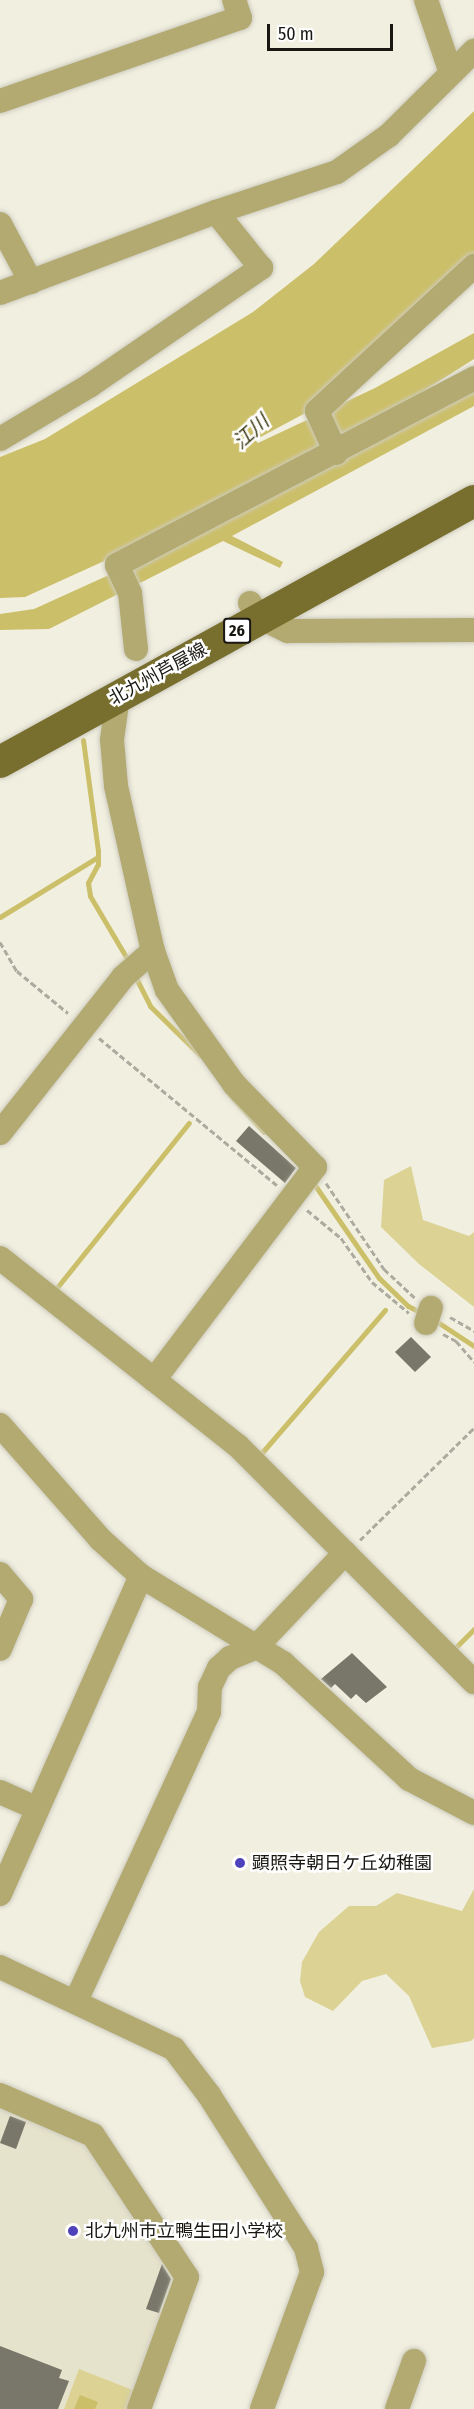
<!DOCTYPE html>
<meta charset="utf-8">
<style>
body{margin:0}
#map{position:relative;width:474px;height:2409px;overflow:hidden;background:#f1efe0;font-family:"Fira Sans Condensed","Noto Sans JP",sans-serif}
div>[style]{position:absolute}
.built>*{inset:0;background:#e6e3cc}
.green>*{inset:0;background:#dbd294}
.water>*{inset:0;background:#ccbf69}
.stream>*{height:5px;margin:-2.5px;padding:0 2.5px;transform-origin:2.5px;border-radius:2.5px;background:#ccbf69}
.building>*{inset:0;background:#787769}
.path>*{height:3px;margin-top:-1.5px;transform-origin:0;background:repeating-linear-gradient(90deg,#adaba0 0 6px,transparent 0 9px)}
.roads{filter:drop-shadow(0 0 2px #ceccbf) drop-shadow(0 0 2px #ceccbf)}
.minor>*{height:24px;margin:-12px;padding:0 12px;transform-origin:12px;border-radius:12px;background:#b2aa71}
.major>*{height:32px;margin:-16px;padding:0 16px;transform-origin:16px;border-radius:16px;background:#786f2e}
.dots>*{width:16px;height:16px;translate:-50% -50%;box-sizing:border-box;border:3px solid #fff;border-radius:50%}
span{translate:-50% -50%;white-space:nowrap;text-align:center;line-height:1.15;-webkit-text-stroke:5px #fff;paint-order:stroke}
.shield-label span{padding:2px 4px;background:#fff;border:2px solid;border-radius:4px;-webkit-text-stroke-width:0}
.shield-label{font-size:16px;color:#181712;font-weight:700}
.street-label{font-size:18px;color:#181712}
.poi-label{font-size:18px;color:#181712}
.left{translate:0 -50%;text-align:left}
.water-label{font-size:20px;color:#3f3914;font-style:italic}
.scale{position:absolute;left:267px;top:24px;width:126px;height:27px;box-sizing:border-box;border:3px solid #181712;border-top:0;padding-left:8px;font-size:18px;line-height:21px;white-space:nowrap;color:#181712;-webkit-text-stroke:4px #fff;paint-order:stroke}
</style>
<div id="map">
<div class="built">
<div style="clip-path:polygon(0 2102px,85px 2143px,175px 2275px,131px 2409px,0 2409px)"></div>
</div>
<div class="green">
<div style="clip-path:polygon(411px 1166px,423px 1220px,469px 1236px,474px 1232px,474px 1307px,419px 1264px,381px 1227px,384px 1180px)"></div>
<div style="clip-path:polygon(474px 1889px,474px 2038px,471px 2041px,432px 2048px,409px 1996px,386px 1974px,362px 1981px,333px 2011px,305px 1997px,300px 1981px,302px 1962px,319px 1932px,349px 1906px,376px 1906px,397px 1893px,462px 1911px)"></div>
<div style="clip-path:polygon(79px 2369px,135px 2391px,128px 2409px,64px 2409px)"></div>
</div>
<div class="water">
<div style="clip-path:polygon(474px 111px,474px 261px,311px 410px,255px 440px,258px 443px,375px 388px,474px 333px,474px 359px,419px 394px,146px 542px,25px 597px,0 598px,0 457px,45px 439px,253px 312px,314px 264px)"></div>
<div style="clip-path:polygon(474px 387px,474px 406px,232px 536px,283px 562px,280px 568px,223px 541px,49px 629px,0 630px,0 614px,34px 609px,186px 540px)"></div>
<div style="clip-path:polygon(80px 2395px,98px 2402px,95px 2409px,74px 2409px)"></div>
</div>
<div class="stream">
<div style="left:83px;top:740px;width:112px;rotate:82.3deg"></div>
<div style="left:98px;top:851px;width:13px;rotate:90deg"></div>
<div style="left:98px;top:864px;width:21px;rotate:118deg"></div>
<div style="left:88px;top:883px;width:13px;rotate:81deg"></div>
<div style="left:90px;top:896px;width:77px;rotate:59.4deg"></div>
<div style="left:0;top:917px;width:115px;rotate:-31.5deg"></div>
<div style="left:135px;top:976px;width:34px;rotate:63deg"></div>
<div style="left:150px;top:1006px;width:71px;rotate:44.4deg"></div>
<div style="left:230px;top:1095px;width:50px;rotate:47.4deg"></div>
<div style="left:312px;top:1181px;width:118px;rotate:55.4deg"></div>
<div style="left:379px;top:1278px;width:40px;rotate:44deg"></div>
<div style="left:408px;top:1306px;width:16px;rotate:27deg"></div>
<div style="left:55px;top:1290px;width:214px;rotate:-51.3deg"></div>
<div style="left:433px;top:1319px;width:49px;rotate:33.4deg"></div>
<div style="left:259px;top:1456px;width:193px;rotate:-49.2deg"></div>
<div style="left:454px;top:1649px;width:28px;rotate:-45deg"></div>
</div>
<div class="building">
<div style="clip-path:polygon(249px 1126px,296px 1168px,285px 1183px,236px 1141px)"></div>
<div style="clip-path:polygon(411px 1337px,431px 1357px,415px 1372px,395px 1352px)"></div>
<div style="clip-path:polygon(352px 1653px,387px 1687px,366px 1703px,356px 1694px,351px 1699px,335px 1684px,331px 1688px,321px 1679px)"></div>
<div style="clip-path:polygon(10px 2116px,26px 2122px,16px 2149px,0 2143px)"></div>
<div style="clip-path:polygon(162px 2264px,171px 2279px,159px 2313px,146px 2309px)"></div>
<div style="clip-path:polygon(0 2346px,62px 2370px,59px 2378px,69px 2381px,58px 2409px,0 2409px)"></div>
</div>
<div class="path">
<div style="left:0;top:942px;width:34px;rotate:60deg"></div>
<div style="left:17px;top:971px;width:66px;rotate:39.5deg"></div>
<div style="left:99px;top:1038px;width:231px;rotate:39.6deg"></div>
<div style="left:326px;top:1183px;width:104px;rotate:56deg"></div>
<div style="left:384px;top:1269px;width:42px;rotate:43.1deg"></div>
<div style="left:307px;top:1210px;width:44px;rotate:39.5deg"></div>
<div style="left:341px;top:1238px;width:54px;rotate:54.8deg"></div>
<div style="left:372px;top:1282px;width:48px;rotate:40deg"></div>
<div style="left:450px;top:1317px;width:28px;rotate:30deg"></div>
<div style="left:443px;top:1334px;width:15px;rotate:28deg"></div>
<div style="left:456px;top:1341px;width:28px;rotate:49deg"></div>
<div style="left:360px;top:1540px;width:160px;rotate:-44.5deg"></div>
</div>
<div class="roads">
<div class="minor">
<div style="left:426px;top:0;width:77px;rotate:71.1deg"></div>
<div style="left:0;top:101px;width:254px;rotate:-19.1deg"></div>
<div style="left:240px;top:18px;width:19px;rotate:-108deg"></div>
<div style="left:0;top:224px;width:66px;rotate:61.9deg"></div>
<div style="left:0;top:293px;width:231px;rotate:-20.6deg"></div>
<div style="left:216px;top:212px;width:127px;rotate:-18.3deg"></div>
<div style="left:337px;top:172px;width:64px;rotate:-35.4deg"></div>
<div style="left:389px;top:135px;width:120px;rotate:-44.7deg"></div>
<div style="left:0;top:439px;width:104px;rotate:-30.8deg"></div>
<div style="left:89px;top:386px;width:209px;rotate:-34.5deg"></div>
<div style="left:261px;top:268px;width:72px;rotate:-128.8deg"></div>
<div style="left:336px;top:453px;width:46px;rotate:-114.3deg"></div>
<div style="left:317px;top:411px;width:214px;rotate:-42.7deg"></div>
<div style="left:250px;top:603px;width:19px;rotate:54deg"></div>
<div style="left:261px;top:618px;width:30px;rotate:26deg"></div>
<div style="left:288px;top:631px;width:186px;rotate:-0.3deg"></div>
<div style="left:136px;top:649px;width:56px;rotate:-96.1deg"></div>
<div style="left:130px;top:593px;width:31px;rotate:-115deg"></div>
<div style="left:117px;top:565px;width:403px;rotate:-27.6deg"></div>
<div style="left:118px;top:696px;width:44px;rotate:97.8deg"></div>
<div style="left:112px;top:740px;width:46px;rotate:85deg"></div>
<div style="left:116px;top:786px;width:169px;rotate:77.4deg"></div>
<div style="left:153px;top:951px;width:41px;rotate:70.3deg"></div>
<div style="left:167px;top:990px;width:115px;rotate:54.5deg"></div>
<div style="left:234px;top:1084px;width:116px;rotate:45.7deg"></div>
<div style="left:315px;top:1167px;width:267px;rotate:127.1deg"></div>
<div style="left:0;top:1133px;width:199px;rotate:-51.7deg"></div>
<div style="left:123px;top:977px;width:40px;rotate:-41deg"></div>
<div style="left:0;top:1258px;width:303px;rotate:38.3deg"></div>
<div style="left:238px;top:1446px;width:334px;rotate:45deg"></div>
<div style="left:426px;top:1323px;width:16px;rotate:-72deg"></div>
<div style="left:0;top:1425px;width:152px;rotate:48.7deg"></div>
<div style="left:100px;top:1539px;width:55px;rotate:42.1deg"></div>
<div style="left:141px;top:1576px;width:167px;rotate:31.5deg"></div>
<div style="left:283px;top:1663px;width:171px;rotate:42.6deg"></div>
<div style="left:409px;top:1779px;width:73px;rotate:27.6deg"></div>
<div style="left:0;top:1574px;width:33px;rotate:50deg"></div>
<div style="left:21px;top:1599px;width:54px;rotate:112.8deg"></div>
<div style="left:0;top:1792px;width:39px;rotate:24deg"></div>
<div style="left:0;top:1894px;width:348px;rotate:-66.1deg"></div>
<div style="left:0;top:1967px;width:192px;rotate:25.2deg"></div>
<div style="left:174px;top:2049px;width:58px;rotate:52.7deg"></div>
<div style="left:209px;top:2095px;width:181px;rotate:57.6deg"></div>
<div style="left:306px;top:2248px;width:25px;rotate:76deg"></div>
<div style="left:312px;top:2272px;width:146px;rotate:110.1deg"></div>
<div style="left:76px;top:2001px;width:318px;rotate:-65.3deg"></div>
<div style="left:209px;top:1712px;width:25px;rotate:-88deg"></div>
<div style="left:210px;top:1687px;width:21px;rotate:-65deg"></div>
<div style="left:219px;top:1668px;width:15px;rotate:-42deg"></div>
<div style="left:230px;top:1658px;width:27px;rotate:-22deg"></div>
<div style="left:255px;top:1648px;width:131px;rotate:-46.5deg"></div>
<div style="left:0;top:2095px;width:101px;rotate:23.3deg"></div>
<div style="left:93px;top:2135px;width:170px;rotate:56.5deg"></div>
<div style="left:187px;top:2277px;width:140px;rotate:110deg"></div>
<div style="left:397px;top:2409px;width:51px;rotate:-70.5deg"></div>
</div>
<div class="major">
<div style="left:0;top:762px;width:541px;rotate:-28.84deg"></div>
</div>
</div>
<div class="dots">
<div style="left:240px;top:1863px;background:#4e43ba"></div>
<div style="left:73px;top:2231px;background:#4e43ba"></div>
</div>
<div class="shield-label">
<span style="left:237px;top:631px">26</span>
</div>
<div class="street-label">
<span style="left:158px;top:674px;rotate:-29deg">北九州芦屋線</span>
</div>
<div class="poi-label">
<span class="left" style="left:252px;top:1863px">顕照寺朝日ケ丘幼稚園</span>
<span class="left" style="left:85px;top:2231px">北九州市立鴨生田小学校</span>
</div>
<div class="water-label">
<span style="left:251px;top:432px;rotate:-42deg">江川</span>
</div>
<div class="scale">50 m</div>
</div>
